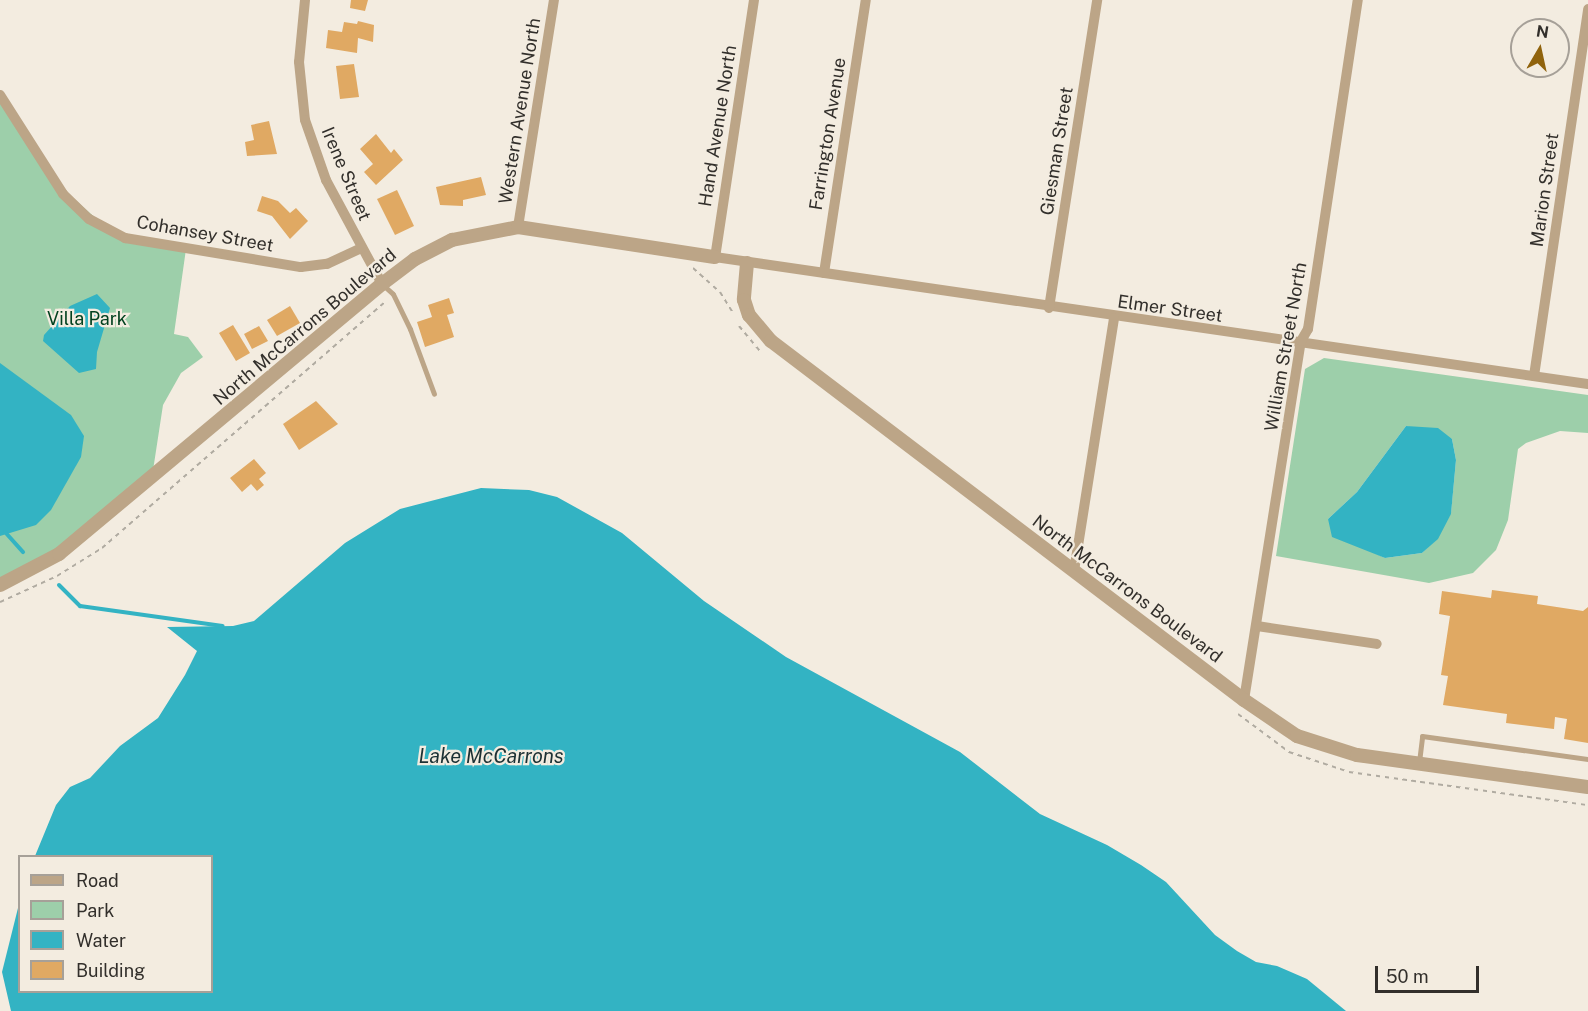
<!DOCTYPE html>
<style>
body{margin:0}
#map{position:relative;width:1588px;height:1011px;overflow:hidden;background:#f3ece0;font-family:"Public Sans",sans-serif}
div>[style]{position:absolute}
.green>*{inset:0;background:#9dcfaa}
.water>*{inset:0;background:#33b3c3}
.stream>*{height:4px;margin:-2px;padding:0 2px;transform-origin:2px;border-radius:2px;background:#33b3c3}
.building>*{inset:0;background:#e0a963}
.path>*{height:2px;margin-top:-1px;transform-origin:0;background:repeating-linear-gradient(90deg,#b0aba1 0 4.5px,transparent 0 9px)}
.service>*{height:5px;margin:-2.5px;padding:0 2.5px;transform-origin:2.5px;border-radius:2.5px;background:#bca587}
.minor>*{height:10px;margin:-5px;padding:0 5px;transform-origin:5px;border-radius:5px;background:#bca587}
.tertiary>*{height:14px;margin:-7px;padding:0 7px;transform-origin:7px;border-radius:7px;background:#bca587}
span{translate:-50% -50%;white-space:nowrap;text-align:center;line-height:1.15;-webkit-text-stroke:4.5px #f3ece0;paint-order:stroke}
.street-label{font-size:18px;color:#322f2b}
.park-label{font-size:18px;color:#02411f}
.water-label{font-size:20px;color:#1c3134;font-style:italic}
.legend{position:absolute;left:18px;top:855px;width:195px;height:138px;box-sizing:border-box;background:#f3ece0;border:2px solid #a6a098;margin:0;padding:8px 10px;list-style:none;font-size:18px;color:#322f2b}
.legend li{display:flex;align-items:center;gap:12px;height:30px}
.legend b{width:30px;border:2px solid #a6a098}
.north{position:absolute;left:1510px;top:18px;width:60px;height:60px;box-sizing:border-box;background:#f3ece0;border:2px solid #a6a098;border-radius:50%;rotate:9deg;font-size:16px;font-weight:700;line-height:24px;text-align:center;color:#322f2b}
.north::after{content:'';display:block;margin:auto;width:21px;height:27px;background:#90630d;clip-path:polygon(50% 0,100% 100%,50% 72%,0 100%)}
.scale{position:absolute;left:1375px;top:966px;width:104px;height:27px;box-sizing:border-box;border:3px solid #322f2b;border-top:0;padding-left:8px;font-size:18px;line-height:21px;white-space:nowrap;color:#322f2b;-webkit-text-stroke:4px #f3ece0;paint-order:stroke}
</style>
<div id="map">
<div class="green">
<div style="clip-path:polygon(0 95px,54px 181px,109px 230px,186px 249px,174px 334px,188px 337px,203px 357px,181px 373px,163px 405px,152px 477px,84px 535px,0 585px)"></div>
<div style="clip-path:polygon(evenodd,1324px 358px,1588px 395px,1588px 433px,1560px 431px,1526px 443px,1518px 449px,1508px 520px,1496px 550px,1473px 573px,1429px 583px,1276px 556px,1305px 369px,1324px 358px,1406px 426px,1452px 439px,1456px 460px,1451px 513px,1437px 539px,1422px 553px,1385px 558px,1343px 538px,1328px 519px,1357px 492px,1406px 426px)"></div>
</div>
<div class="water">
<div style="clip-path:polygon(97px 294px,110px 308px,97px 352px,96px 369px,79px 373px,43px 341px,44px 335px,70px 306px)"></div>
<div style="clip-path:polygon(0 363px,71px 415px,84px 436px,81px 457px,51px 510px,36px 525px,0 536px)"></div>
<div style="clip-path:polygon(1406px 426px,1438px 428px,1452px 439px,1456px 460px,1451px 514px,1438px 539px,1422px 553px,1385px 558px,1332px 537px,1328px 519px,1357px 492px)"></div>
<div style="clip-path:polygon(481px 488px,529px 490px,557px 497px,622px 533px,704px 601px,786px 657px,960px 752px,1040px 814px,1107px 845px,1141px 865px,1166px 882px,1215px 935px,1237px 951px,1256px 962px,1277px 966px,1307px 979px,1346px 1011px,11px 1011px,2px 972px,19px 904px,20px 992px,212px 992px,212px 856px,35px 856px,56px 805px,70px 787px,90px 778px,120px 746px,158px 718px,185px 675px,197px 651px,167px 627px,233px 626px,254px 621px,345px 543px,400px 509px)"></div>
</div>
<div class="stream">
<div style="left:5px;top:532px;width:27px;rotate:48deg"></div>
<div style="left:59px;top:585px;width:30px;rotate:45deg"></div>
<div style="left:80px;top:606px;width:144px;rotate:8deg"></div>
</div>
<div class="building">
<div style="clip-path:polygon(351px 0,368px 0,365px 11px,350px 8px)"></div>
<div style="clip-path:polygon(358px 21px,374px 25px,373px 42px,358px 38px,357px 53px,326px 48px,328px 30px,342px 32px,344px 22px,357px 24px)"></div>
<div style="clip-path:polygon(354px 64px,359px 97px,340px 99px,336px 66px)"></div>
<div style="clip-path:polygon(269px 121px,277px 154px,247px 156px,245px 142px,254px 140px,251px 125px)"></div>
<div style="clip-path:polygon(376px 134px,391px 153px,394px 149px,403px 160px,376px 185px,364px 172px,373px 164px,360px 149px)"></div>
<div style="clip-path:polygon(481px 177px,486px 195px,463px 200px,463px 206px,440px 205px,436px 187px)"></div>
<div style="clip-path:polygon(397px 190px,414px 226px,395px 235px,377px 199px)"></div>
<div style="clip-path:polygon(262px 196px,278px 201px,290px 213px,296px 208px,308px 221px,290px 239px,272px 216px,257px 211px)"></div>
<div style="clip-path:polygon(449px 298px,454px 313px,447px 315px,454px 337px,425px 347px,417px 322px,432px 317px,428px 305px)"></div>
<div style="clip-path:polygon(290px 306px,300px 323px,277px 336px,267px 320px)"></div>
<div style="clip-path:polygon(233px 325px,250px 353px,236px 361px,219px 333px)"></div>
<div style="clip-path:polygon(259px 326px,268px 341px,252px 349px,244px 334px)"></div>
<div style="clip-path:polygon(316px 401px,338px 424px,299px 450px,283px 424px)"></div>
<div style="clip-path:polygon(254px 459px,266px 473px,259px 479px,264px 485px,257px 491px,251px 484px,242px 492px,230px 478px)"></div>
<div style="clip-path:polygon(1492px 590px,1538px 596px,1537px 604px,1583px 611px,1588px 607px,1588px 743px,1564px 739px,1567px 719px,1555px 717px,1554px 729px,1506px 723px,1507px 714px,1443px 705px,1448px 676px,1441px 675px,1450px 616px,1439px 614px,1442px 591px,1491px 598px)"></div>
</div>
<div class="path">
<div style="left:693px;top:268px;width:36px;rotate:42deg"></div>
<div style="left:720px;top:292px;width:25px;rotate:58deg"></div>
<div style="left:739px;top:326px;width:33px;rotate:50deg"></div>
<div style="left:0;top:602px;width:63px;rotate:-24.5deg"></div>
<div style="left:57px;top:576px;width:53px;rotate:-31.9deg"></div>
<div style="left:102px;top:548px;width:376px;rotate:-41deg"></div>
<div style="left:1238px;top:714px;width:64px;rotate:36.7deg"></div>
<div style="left:1289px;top:752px;width:63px;rotate:18.4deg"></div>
<div style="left:1349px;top:772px;width:241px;rotate:7.9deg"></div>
</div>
<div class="service">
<div style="left:383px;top:285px;width:13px;rotate:42deg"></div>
<div style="left:393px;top:294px;width:39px;rotate:64deg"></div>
<div style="left:410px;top:329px;width:69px;rotate:69.7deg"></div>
<div style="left:1419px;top:762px;width:26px;rotate:-83deg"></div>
<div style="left:1422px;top:736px;width:168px;rotate:7.9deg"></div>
</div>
<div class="minor">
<div style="left:305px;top:0;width:62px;rotate:95.5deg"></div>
<div style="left:299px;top:62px;width:58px;rotate:84.1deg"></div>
<div style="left:305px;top:120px;width:64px;rotate:70.7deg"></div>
<div style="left:326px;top:180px;width:118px;rotate:61.7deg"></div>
<div style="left:754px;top:0;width:260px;rotate:98.6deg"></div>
<div style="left:715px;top:257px;width:882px;rotate:8.28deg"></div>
<div style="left:0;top:95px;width:117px;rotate:57.5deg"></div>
<div style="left:63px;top:194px;width:36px;rotate:44deg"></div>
<div style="left:89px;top:219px;width:41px;rotate:27.8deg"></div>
<div style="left:125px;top:238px;width:178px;rotate:9.4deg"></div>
<div style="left:301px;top:267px;width:26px;rotate:-7deg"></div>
<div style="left:327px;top:264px;width:38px;rotate:-25deg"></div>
<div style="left:518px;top:227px;width:230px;rotate:-81deg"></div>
<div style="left:824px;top:273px;width:276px;rotate:-81.3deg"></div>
<div style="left:1049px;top:308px;width:312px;rotate:-81.1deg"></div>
<div style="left:1534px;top:376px;width:371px;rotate:-81.6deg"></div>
<div style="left:1074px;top:571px;width:256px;rotate:-81deg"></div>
<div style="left:1257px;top:626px;width:121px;rotate:8.5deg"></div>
<div style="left:1244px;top:700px;width:363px;rotate:-81deg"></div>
<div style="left:1301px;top:341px;width:14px;rotate:-60deg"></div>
<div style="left:1308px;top:329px;width:333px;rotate:-81.4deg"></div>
</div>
<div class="tertiary">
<div style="left:747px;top:263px;width:37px;rotate:95deg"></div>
<div style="left:744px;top:300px;width:16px;rotate:72deg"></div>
<div style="left:749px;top:315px;width:34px;rotate:50deg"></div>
<div style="left:771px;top:341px;width:594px;rotate:37.2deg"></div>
<div style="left:1244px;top:700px;width:64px;rotate:34.2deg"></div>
<div style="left:1297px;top:736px;width:63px;rotate:17.6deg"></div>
<div style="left:1357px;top:755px;width:233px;rotate:7.9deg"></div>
<div style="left:0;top:585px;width:67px;rotate:-27.7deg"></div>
<div style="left:59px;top:554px;width:421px;rotate:-39.9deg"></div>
<div style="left:382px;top:284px;width:41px;rotate:-37.1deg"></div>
<div style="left:415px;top:259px;width:42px;rotate:-27.2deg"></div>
<div style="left:452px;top:240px;width:67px;rotate:-11.1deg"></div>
<div style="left:518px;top:227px;width:199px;rotate:8.7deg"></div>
</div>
<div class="street-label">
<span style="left:520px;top:111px;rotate:-81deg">Western Avenue North</span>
<span style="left:718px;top:126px;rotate:-81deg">Hand Avenue North</span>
<span style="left:828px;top:134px;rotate:-81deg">Farrington Avenue</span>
<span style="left:1057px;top:151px;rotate:-81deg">Giesman Street</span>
<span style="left:346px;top:174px;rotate:67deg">Irene Street</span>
<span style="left:1545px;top:190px;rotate:-82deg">Marion Street</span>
<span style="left:205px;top:234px;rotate:10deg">Cohansey Street</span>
<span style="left:1170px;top:309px;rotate:8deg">Elmer Street</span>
<span style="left:305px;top:327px;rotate:-40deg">North McCarrons Boulevard</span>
<span style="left:1286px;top:347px;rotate:-80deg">William Street North</span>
<span style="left:1127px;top:589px;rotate:37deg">North McCarrons Boulevard</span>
</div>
<div class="park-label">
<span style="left:87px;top:319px">Villa Park</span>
</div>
<div class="water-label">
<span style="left:491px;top:756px">Lake McCarrons</span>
</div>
<ul class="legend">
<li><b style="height:8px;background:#bca587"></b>Road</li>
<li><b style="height:16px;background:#9dcfaa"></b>Park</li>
<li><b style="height:16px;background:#33b3c3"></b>Water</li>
<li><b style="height:16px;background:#e0a963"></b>Building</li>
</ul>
<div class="north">N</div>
<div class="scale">50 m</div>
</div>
